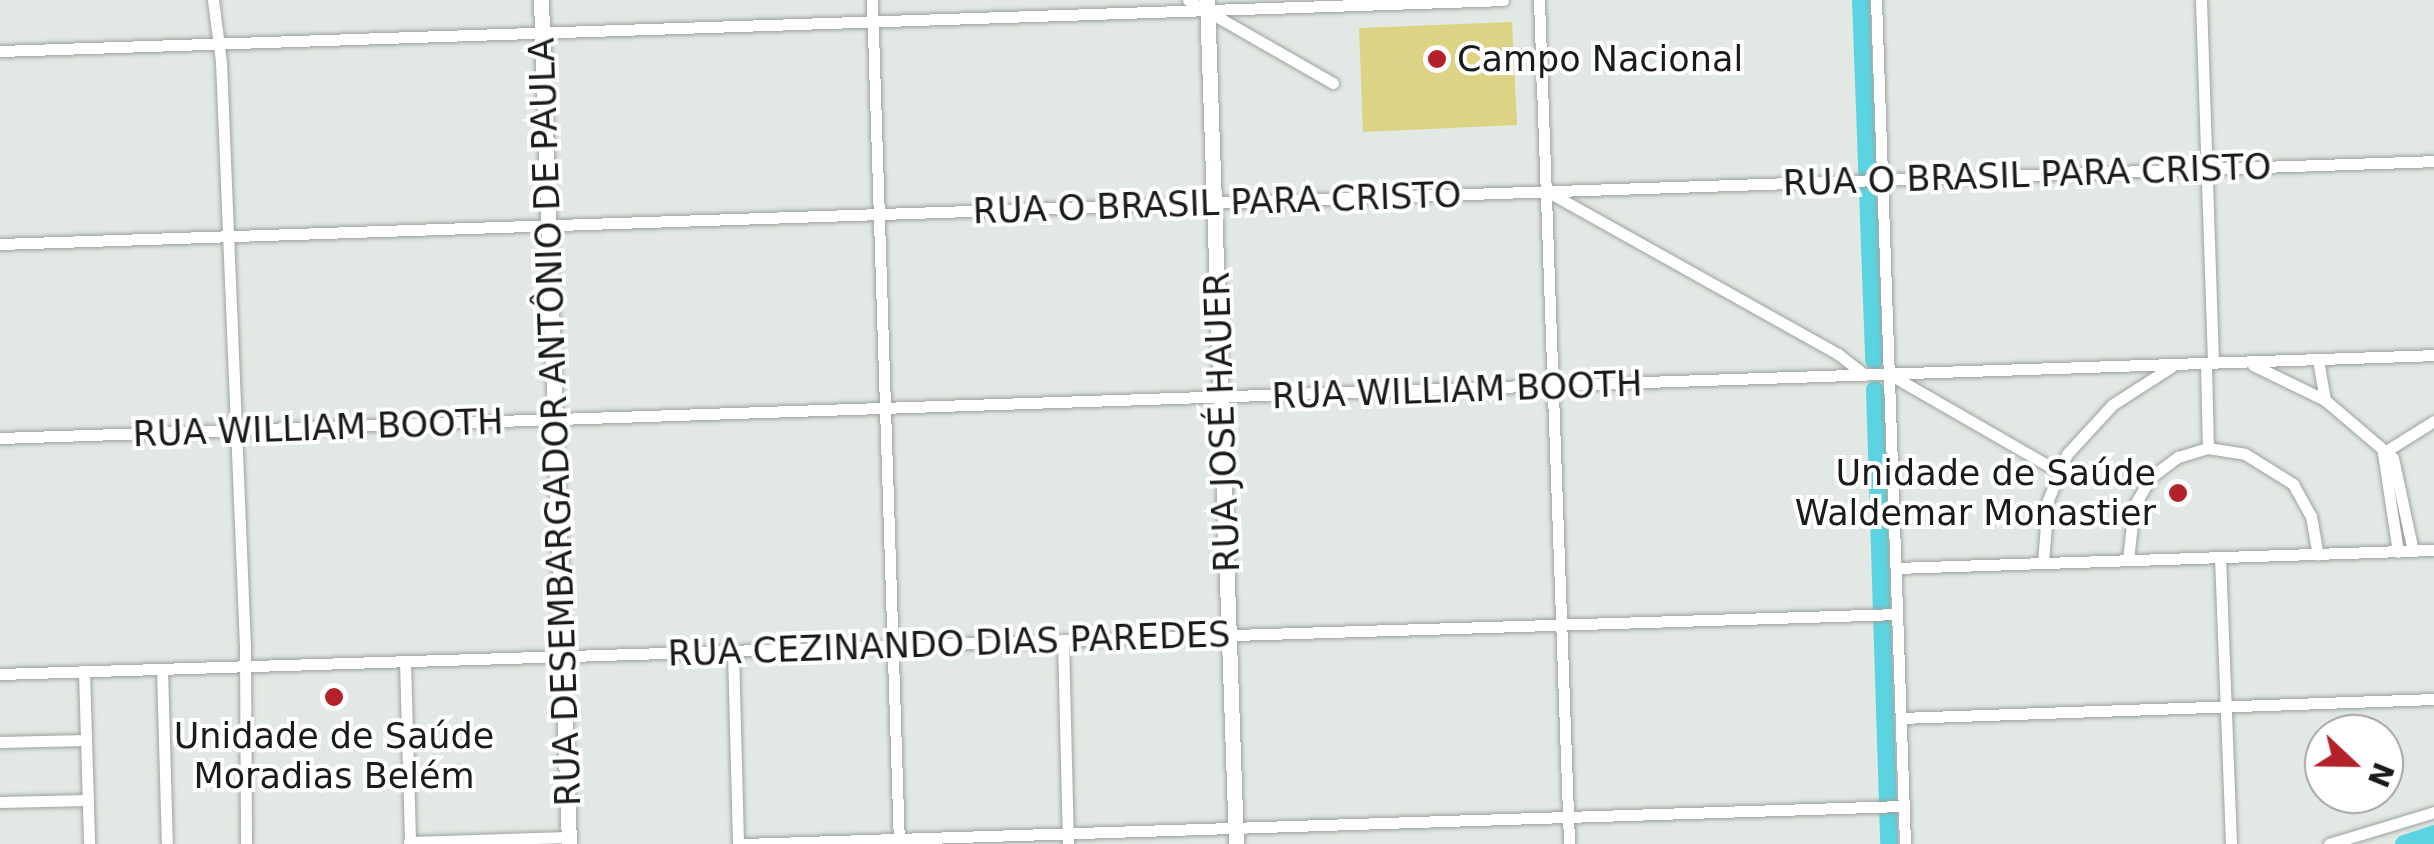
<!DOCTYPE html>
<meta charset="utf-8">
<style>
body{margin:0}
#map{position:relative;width:2434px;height:844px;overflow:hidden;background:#e2e9e4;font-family:"DejaVu Sans",sans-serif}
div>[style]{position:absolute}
.green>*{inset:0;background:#ddd384}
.river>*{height:18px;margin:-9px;padding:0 9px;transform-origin:9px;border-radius:9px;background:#5cd3e1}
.roads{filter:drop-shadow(0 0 2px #9ca39e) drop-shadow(0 0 2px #9ca39e)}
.minor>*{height:11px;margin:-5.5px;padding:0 5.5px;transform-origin:5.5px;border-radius:5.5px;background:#fff}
.secondary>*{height:15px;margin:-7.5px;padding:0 7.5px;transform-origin:7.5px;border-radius:7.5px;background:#fff}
.dots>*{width:28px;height:28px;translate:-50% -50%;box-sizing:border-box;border:5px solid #fff;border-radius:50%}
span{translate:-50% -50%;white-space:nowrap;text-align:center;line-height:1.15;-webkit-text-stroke:8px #fff;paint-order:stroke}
.poi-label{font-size:35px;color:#191c1a}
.left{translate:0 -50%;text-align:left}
.right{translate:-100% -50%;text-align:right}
.street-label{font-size:35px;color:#191c1a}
.north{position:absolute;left:2304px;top:714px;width:100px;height:100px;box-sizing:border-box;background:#fff;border:2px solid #a3a4a3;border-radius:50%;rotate:112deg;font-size:28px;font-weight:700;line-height:40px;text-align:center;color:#191c1a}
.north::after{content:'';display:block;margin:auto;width:35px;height:45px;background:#b3212b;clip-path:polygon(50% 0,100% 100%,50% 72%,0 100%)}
</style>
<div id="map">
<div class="green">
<div style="clip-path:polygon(1512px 22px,1517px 125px,1363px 132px,1359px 28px)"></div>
</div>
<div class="river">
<div style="left:1861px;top:0;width:361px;rotate:87.9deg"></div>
<div style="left:1875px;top:390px;width:454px;rotate:88.2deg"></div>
<div style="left:2404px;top:844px;width:32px;rotate:-18deg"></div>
</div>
<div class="roads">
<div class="minor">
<div style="left:213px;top:0;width:63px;rotate:82.6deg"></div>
<div style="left:221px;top:62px;width:586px;rotate:87.65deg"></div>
<div style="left:245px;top:648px;width:196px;rotate:89.7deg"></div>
<div style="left:872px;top:0;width:844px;rotate:88.17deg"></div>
<div style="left:1188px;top:0;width:167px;rotate:29.8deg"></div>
<div style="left:1539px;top:0;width:845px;rotate:87.96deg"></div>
<div style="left:1876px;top:0;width:844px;rotate:88.03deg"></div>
<div style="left:2201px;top:0;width:363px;rotate:88.1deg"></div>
<div style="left:0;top:51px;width:1504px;rotate:-1.94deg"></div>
<div style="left:1550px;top:193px;width:330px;rotate:29.2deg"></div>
<div style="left:1838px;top:354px;width:34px;rotate:38deg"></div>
<div style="left:0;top:244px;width:2435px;rotate:-1.95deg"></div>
<div style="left:2318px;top:360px;width:41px;rotate:80.1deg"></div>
<div style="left:2206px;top:363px;width:85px;rotate:88.7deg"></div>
<div style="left:2253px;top:365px;width:80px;rotate:25.9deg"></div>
<div style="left:2325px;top:400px;width:89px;rotate:40.5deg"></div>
<div style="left:2393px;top:458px;width:95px;rotate:77.9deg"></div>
<div style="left:1889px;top:374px;width:195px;rotate:29.9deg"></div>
<div style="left:0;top:438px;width:2435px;rotate:-1.95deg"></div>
<div style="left:2383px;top:453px;width:100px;rotate:81.4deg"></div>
<div style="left:2383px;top:453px;width:60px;rotate:-32.1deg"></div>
<div style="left:2220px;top:557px;width:287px;rotate:87.8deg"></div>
<div style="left:2128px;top:560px;width:54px;rotate:-83.7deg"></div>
<div style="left:2134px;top:506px;width:34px;rotate:-60deg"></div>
<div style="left:2151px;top:477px;width:34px;rotate:-37deg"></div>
<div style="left:2178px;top:457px;width:31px;rotate:-17deg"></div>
<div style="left:2208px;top:448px;width:37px;rotate:9deg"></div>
<div style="left:2245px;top:454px;width:57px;rotate:32deg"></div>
<div style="left:2293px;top:484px;width:37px;rotate:61deg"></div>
<div style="left:2311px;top:516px;width:39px;rotate:80deg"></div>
<div style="left:2043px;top:563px;width:63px;rotate:-85.5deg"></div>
<div style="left:2048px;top:500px;width:50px;rotate:-67.6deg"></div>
<div style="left:2067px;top:454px;width:67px;rotate:-47.4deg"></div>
<div style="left:2112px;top:405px;width:70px;rotate:-32.8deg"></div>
<div style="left:1896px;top:568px;width:538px;rotate:-1.92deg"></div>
<div style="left:1063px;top:640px;width:204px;rotate:88.6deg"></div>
<div style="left:733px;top:651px;width:193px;rotate:88.5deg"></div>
<div style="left:405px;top:661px;width:183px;rotate:88.4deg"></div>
<div style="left:162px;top:669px;width:175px;rotate:88.4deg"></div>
<div style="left:84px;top:671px;width:173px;rotate:88.3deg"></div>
<div style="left:0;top:674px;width:1898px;rotate:-1.81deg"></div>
<div style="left:1901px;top:718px;width:533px;rotate:-2.04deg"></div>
<div style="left:0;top:742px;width:86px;rotate:-1.3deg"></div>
<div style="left:0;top:802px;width:88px;rotate:-1.3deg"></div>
<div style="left:409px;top:842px;width:160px;rotate:-1.8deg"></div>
<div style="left:744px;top:844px;width:1161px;rotate:-1.88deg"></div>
<div style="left:2329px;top:844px;width:110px;rotate:-16.9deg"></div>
</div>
<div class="secondary">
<div style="left:541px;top:0;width:844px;rotate:88.1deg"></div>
<div style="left:1207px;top:0;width:844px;rotate:88.03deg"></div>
</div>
</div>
<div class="dots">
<div style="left:1437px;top:59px;background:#b3212b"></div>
<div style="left:2178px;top:493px;background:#b3212b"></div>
<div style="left:334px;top:697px;background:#b3212b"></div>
</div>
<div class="poi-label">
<span class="left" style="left:1457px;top:59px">Campo Nacional</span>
<span class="right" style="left:2156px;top:493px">Unidade de Saúde<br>Waldemar Monastier</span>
<span style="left:334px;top:756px">Unidade de Saúde<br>Moradias Belém</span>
</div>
<div class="street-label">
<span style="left:2027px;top:175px;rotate:-2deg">RUA O BRASIL PARA CRISTO</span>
<span style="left:1217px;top:203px;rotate:-2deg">RUA O BRASIL PARA CRISTO</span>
<span style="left:1457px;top:390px;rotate:-2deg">RUA WILLIAM BOOTH</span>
<span style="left:555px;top:422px;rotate:-92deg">RUA DESEMBARGADOR ANTÔNIO DE PAULA</span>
<span style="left:1222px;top:422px;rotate:-92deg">RUA JOSÉ HAUER</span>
<span style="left:318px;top:428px;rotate:-2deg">RUA WILLIAM BOOTH</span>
<span style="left:949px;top:644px;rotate:-2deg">RUA CEZINANDO DIAS PAREDES</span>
</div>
<div class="north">N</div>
</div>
